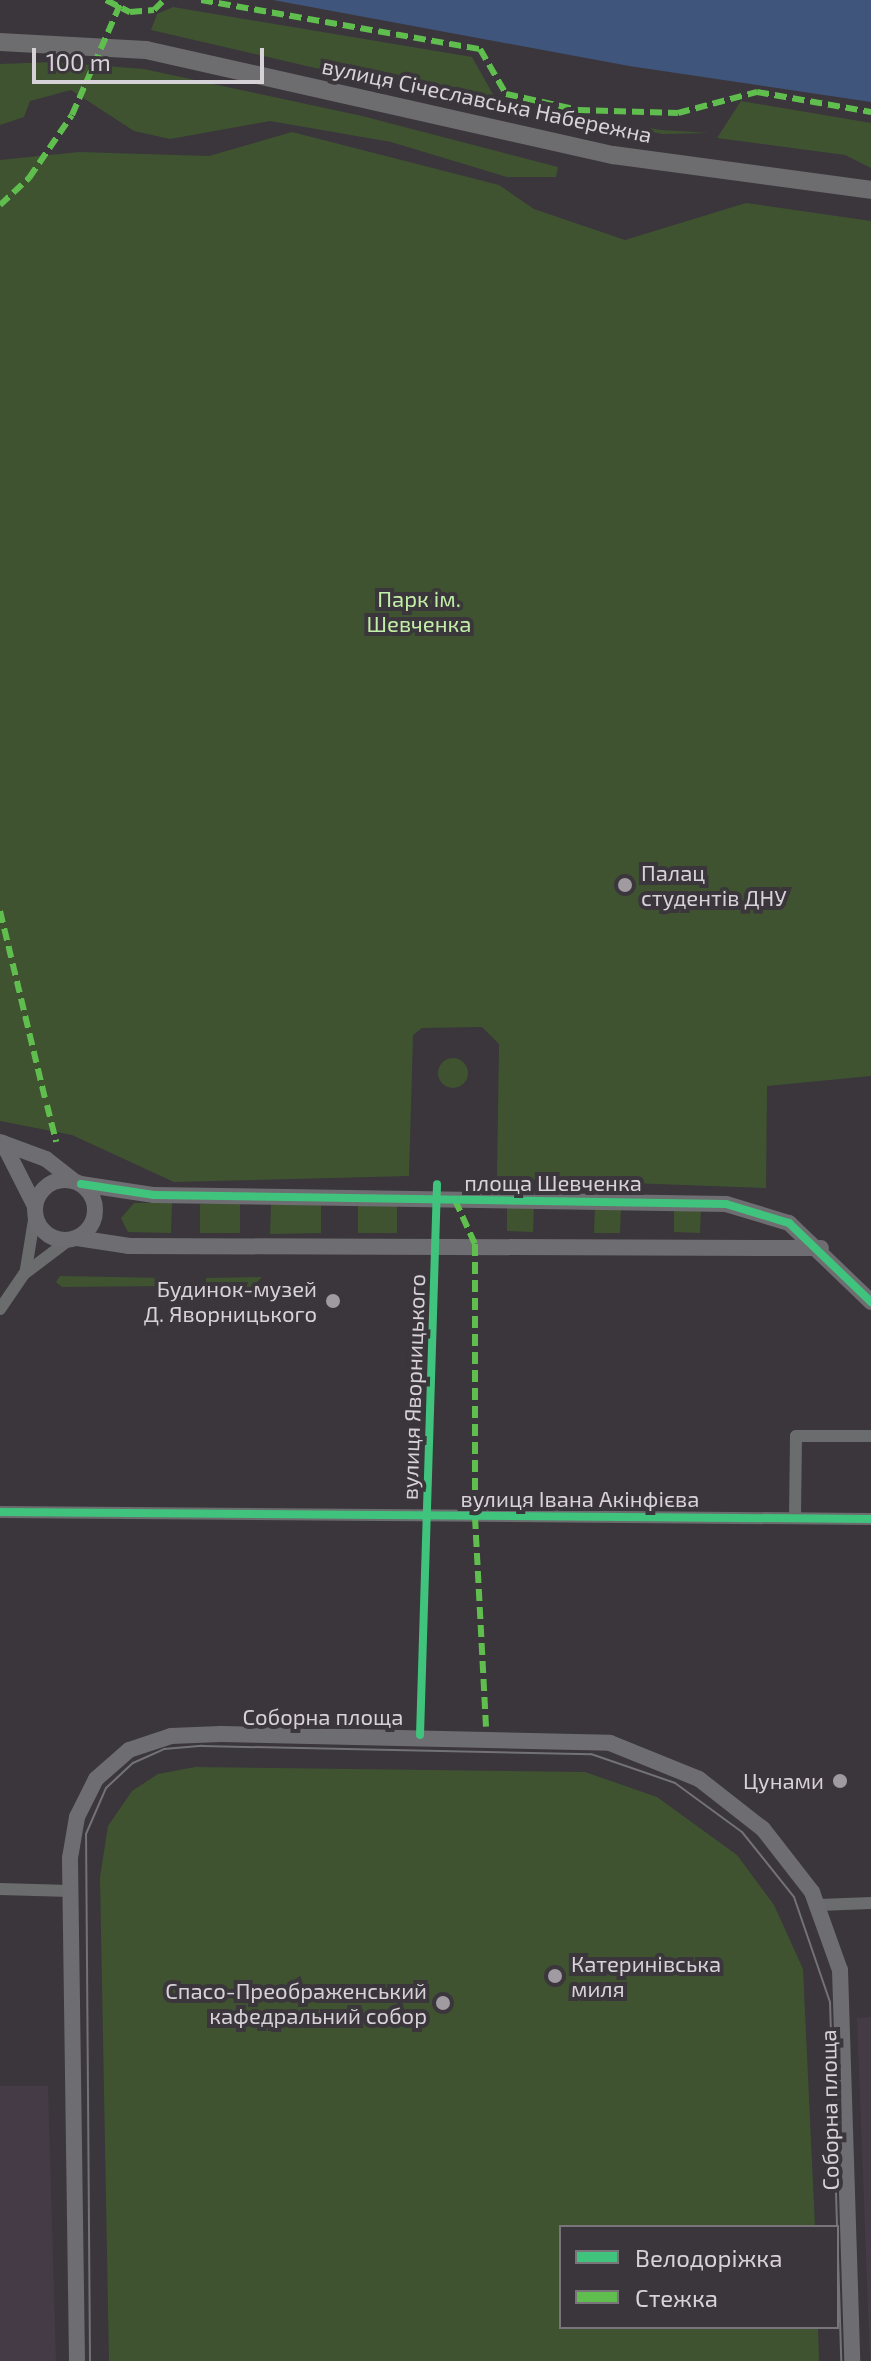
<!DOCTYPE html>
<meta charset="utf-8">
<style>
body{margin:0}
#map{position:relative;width:871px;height:2361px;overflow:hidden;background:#3a363b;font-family:"Exo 2",sans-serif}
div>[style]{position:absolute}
.built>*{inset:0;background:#453b46}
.green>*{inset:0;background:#3f5331}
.round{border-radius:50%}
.water>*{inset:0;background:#40557b}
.street>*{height:12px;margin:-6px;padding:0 6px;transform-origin:6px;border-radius:6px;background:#6b6c6e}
.secondary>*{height:16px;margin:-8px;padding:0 8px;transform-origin:8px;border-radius:8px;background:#6e6d71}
.secondary>.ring{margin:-8px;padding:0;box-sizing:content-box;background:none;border:16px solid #6e6d71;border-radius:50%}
.primary>*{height:18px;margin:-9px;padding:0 9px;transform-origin:9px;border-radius:9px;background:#6d6c6f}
.tram>*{height:2px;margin:-1px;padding:0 1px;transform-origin:1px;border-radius:1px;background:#737274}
.quiet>*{height:6px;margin-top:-3px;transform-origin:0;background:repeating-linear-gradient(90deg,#5fbe4e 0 12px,transparent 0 18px)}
.cycleway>*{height:8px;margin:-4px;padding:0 4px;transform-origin:4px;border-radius:4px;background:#40c37c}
.dots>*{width:22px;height:22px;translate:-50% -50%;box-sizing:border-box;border:4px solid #3b353c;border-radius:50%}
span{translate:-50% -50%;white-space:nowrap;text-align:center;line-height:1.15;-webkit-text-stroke:8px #3b353c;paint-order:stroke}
.street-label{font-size:22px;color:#d7d2d7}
.park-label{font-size:22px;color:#c2eea7}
.poi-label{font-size:22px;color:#d7d2d7}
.left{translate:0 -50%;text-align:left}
.right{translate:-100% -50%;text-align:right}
.legend{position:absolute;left:559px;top:2225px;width:280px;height:104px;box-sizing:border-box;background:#3b353c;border:2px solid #79747a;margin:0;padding:10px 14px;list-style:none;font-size:24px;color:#d7d2d7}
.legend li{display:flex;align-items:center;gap:16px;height:40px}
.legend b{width:40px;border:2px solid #79747a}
.scale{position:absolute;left:32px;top:48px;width:232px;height:36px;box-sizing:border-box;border:4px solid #d7d2d7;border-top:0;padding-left:10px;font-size:24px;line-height:28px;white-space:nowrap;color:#d7d2d7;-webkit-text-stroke:6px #3b353c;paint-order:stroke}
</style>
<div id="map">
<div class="built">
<div style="clip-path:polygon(871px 2017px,871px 2361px,870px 2361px,857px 2018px)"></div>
<div style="clip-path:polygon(0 2086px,48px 2086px,56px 2361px,0 2361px)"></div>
</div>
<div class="green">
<div style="clip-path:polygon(173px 7px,472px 57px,495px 98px,352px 65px,341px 74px,151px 30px,157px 14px)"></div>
<div style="clip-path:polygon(54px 62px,144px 69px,362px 116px,558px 167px,556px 177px,507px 177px,391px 142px,270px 121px,170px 139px,134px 131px,71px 90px,30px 101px,24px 117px,0 125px,0 64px)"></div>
<div style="clip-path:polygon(430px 92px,498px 107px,496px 113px)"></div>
<div style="clip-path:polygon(741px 101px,871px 123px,871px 168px,845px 155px,717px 138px)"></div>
<div style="clip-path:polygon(581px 116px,661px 130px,710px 133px,662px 134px)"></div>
<div style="clip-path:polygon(292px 132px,499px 185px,534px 209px,625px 240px,746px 203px,871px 221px,871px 1076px,767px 1086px,766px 1188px,497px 1178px,499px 1044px,482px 1027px,422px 1028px,413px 1035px,409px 1176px,174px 1182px,72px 1135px,0 1121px,0 160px,79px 152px,209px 156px)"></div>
<div class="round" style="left:438px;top:1058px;width:30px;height:30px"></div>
<div style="clip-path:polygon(134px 1203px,172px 1203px,171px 1233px,128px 1232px,121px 1218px)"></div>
<div style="clip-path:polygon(200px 1204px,240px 1204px,240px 1233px,200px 1233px)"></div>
<div style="clip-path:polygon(271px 1204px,321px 1204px,321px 1233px,270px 1234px)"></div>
<div style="clip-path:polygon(358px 1204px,397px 1204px,397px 1233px,358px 1233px)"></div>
<div style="clip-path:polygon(507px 1206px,534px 1206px,533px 1232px,507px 1231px)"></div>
<div style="clip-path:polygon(595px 1207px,621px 1207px,620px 1233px,594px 1233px)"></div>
<div style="clip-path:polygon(674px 1207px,701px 1207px,700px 1233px,674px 1232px)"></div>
<div style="clip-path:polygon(60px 1276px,169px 1278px,169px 1286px,62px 1287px,56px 1282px)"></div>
<div style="clip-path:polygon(262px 1277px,252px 1287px,206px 1287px,206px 1278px)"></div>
<div style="clip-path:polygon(195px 1767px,585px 1772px,657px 1797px,737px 1855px,774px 1905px,803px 1969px,815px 2227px,561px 2227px,561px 2327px,818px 2327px,819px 2361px,109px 2361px,100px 1877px,108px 1826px,132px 1791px,158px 1774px)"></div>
</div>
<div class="water">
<div style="clip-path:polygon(273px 0,871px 0,871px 102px,629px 66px)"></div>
</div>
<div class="street">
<div style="left:26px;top:1269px;width:56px;rotate:-80.7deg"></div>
<div style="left:0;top:1309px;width:42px;rotate:-55.6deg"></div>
<div style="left:24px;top:1274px;width:56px;rotate:-37.1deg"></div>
<div style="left:0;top:1512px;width:871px;rotate:0.46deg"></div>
<div style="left:795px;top:1518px;width:82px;rotate:-89.3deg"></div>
<div style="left:796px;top:1436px;width:75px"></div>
<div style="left:0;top:1889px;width:70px;rotate:1.6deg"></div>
<div style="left:819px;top:1905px;width:52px;rotate:-2.2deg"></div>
</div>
<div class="secondary">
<div style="left:0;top:1142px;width:49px;rotate:20.3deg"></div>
<div style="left:46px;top:1159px;width:34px;rotate:38deg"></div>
<div style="left:3px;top:1143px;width:71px;rotate:63.1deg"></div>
<div class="ring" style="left:35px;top:1180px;width:44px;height:44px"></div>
<div style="left:81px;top:1184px;width:74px;rotate:8.6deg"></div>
<div style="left:154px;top:1195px;width:572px;rotate:0.9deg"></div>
<div style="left:726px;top:1204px;width:66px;rotate:16.8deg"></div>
<div style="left:789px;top:1223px;width:114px;rotate:43.9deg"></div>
<div style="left:77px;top:1238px;width:53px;rotate:8.7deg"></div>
<div style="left:129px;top:1246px;width:692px;rotate:0.17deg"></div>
<div style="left:77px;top:2361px;width:503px;rotate:-90.8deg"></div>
<div style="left:70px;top:1858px;width:42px;rotate:-80.3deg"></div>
<div style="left:77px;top:1817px;width:42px;rotate:-63.4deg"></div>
<div style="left:96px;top:1779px;width:44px;rotate:-41.3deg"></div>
<div style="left:129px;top:1750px;width:44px;rotate:-18.4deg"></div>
<div style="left:171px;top:1736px;width:50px;rotate:-2.3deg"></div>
<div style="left:221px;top:1734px;width:389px;rotate:1.3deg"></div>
<div style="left:610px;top:1743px;width:96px;rotate:22deg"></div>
<div style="left:699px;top:1779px;width:81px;rotate:38deg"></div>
<div style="left:763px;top:1829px;width:80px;rotate:52.1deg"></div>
<div style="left:812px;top:1892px;width:83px;rotate:70.3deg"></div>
<div style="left:840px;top:1970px;width:391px;rotate:88.2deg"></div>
</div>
<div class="primary">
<div style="left:0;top:42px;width:146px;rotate:3.1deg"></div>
<div style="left:146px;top:50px;width:479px;rotate:12.7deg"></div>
<div style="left:613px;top:155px;width:260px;rotate:7.7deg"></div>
</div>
<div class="tram">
<div style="left:90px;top:2361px;width:527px;rotate:-90.43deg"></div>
<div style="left:86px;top:1834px;width:50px;rotate:-66.5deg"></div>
<div style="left:106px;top:1788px;width:37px;rotate:-43deg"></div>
<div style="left:133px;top:1763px;width:34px;rotate:-24deg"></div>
<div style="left:164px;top:1749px;width:38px;rotate:-5deg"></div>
<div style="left:202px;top:1746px;width:389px;rotate:1.2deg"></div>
<div style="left:591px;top:1754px;width:89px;rotate:19deg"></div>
<div style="left:675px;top:1783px;width:83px;rotate:36.2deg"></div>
<div style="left:742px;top:1832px;width:83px;rotate:51.3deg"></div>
<div style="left:794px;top:1897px;width:111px;rotate:71.1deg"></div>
<div style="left:830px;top:2002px;width:359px;rotate:88.2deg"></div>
</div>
<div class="quiet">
<div style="left:106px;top:0;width:27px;rotate:27deg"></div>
<div style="left:130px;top:12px;width:24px;rotate:-5deg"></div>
<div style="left:154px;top:10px;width:14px;rotate:-45deg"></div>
<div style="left:201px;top:0;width:283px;rotate:10deg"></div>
<div style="left:480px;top:49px;width:52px;rotate:60deg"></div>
<div style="left:506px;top:94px;width:74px;rotate:12.5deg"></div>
<div style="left:578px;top:110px;width:100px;rotate:1.7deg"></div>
<div style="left:678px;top:113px;width:82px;rotate:-14.9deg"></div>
<div style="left:757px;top:92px;width:116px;rotate:10deg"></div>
<div style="left:0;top:205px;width:40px;rotate:-43deg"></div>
<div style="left:29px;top:178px;width:76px;rotate:-55.7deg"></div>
<div style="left:72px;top:115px;width:125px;rotate:-66.5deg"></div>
<div style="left:0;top:911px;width:196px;rotate:76.5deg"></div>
<div style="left:47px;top:1105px;width:38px;rotate:76deg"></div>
<div style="left:455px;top:1200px;width:48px;rotate:65.6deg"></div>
<div style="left:475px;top:1244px;width:273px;rotate:90deg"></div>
<div style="left:475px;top:1517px;width:210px;rotate:87deg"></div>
</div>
<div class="cycleway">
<div style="left:81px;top:1184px;width:74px;rotate:8.6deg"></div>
<div style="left:154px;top:1195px;width:572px;rotate:0.9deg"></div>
<div style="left:726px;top:1204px;width:66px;rotate:16.8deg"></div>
<div style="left:789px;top:1223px;width:114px;rotate:43.9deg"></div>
<div style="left:0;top:1512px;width:871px;rotate:0.46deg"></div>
<div style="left:420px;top:1735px;width:551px;rotate:-88.23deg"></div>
</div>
<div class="dots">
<div style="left:625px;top:885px;background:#a09ba0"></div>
<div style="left:333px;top:1301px;background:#a09ba0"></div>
<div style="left:840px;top:1781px;background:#a09ba0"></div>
<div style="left:555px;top:1976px;background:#a09ba0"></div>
<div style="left:443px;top:2003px;background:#a09ba0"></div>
</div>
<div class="street-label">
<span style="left:487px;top:100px;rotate:12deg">вулиця Січеславська Набережна</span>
<span style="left:553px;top:1183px">площа Шевченка</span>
<span style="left:413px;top:1387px;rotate:-88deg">вулиця Яворницького</span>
<span style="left:580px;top:1499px">вулиця Івана Акінфієва</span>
<span style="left:323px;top:1717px">Соборна площа</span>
<span style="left:829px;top:2110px;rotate:-91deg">Соборна площа</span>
</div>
<div class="park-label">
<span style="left:419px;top:611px">Парк iм.<br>Шевченка</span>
</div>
<div class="poi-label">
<span class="left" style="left:641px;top:885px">Палац<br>студентів ДНУ</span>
<span class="right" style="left:317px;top:1301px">Будинок-музей<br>Д. Яворницького</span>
<span class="right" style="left:824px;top:1781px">Цунами</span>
<span class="left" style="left:571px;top:1976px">Катеринівська<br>миля</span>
<span class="right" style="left:427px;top:2003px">Спасо-Преображенський<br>кафедральний собор</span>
</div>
<ul class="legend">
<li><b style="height:10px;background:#40c37c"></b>Велодоріжка</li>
<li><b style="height:10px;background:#5fbe4e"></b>Стежка</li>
</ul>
<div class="scale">100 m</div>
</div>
